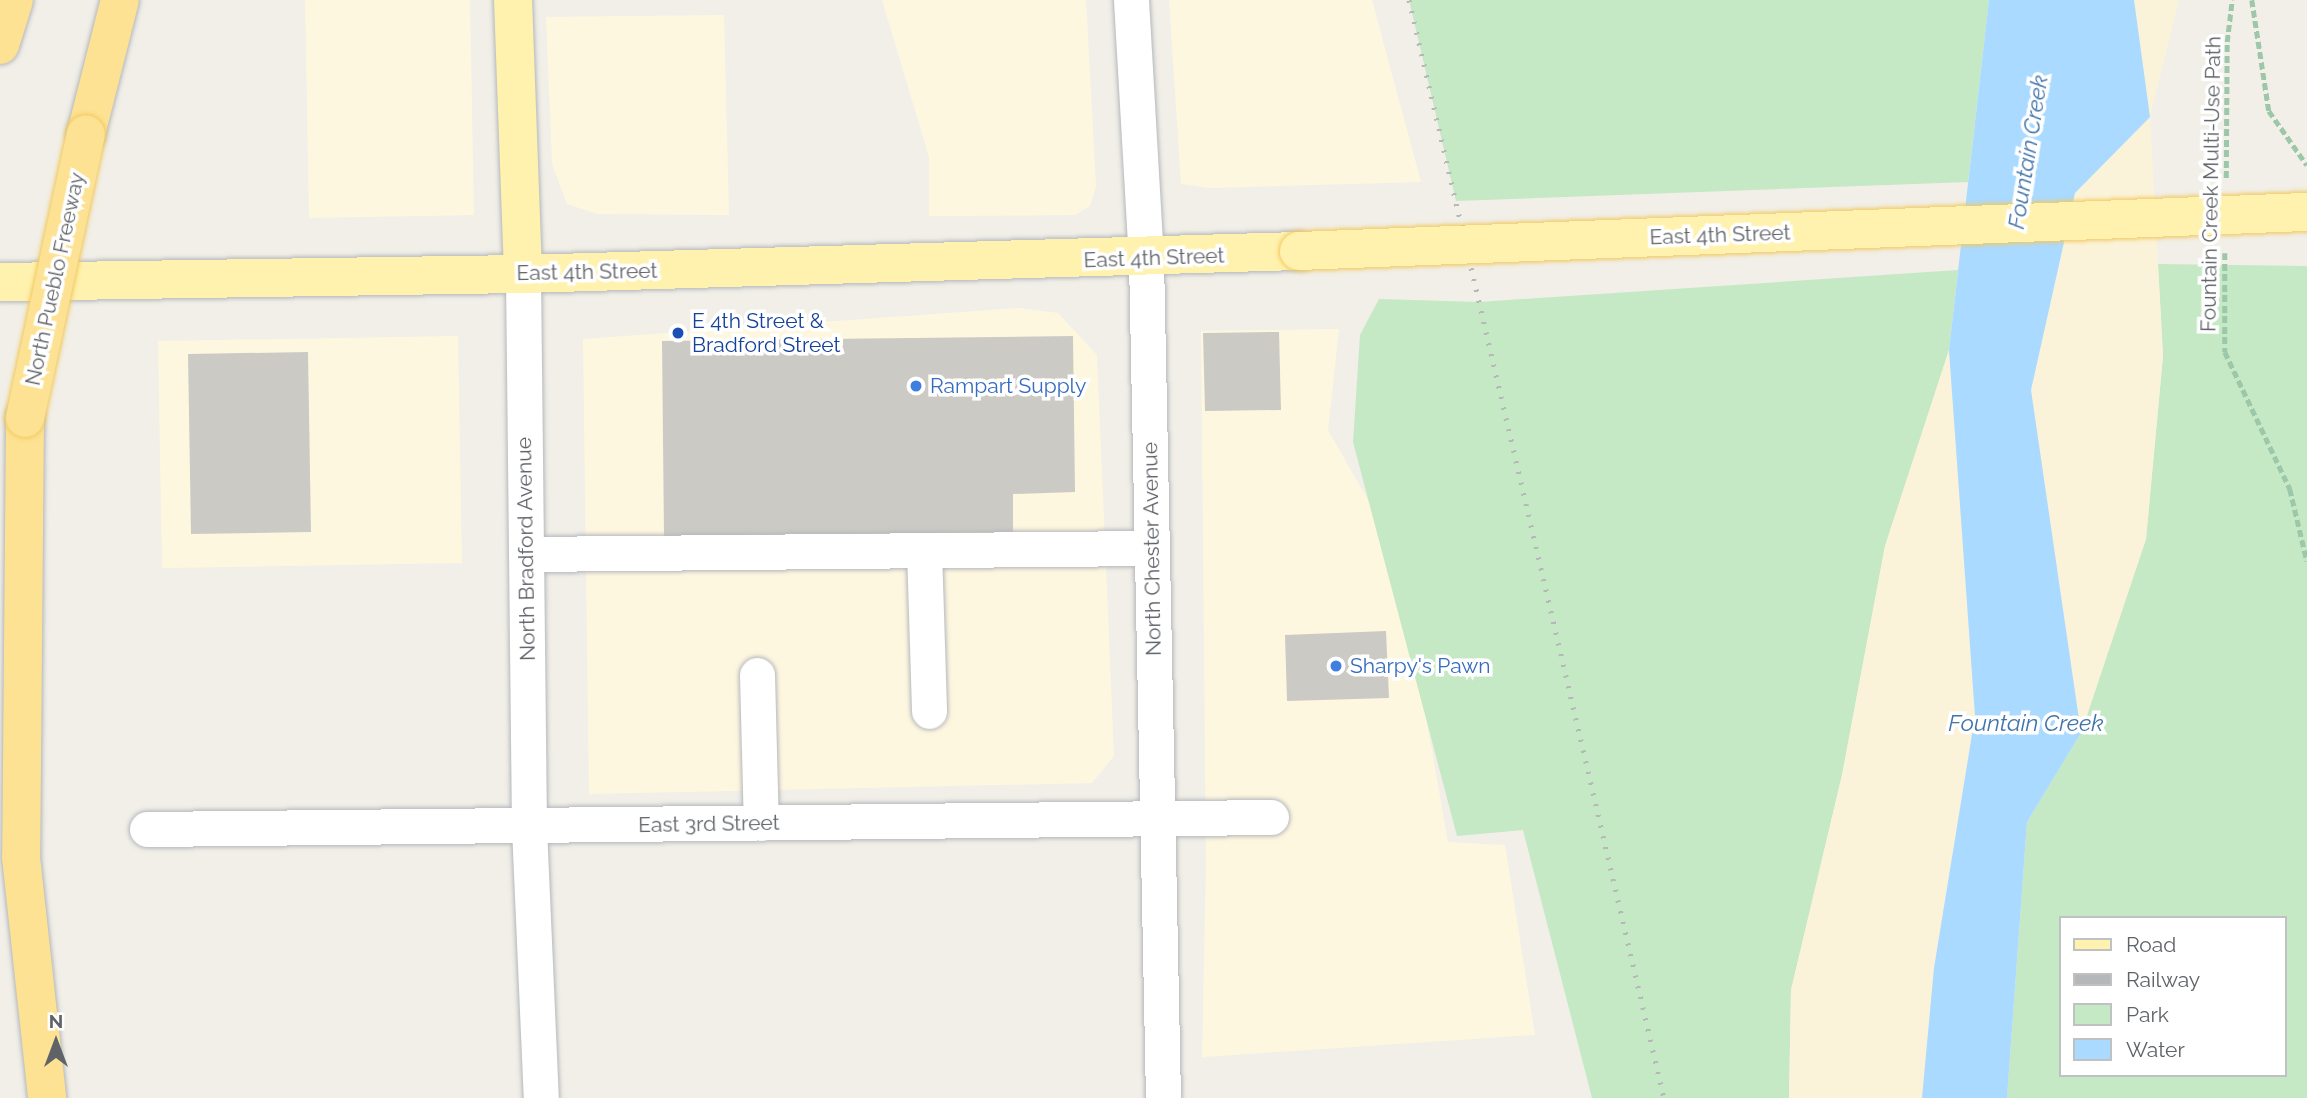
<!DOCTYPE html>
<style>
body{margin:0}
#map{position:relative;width:2307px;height:1098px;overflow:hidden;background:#f1efe8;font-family:Raleway,sans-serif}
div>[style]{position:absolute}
.commercial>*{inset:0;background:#fef7e0}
.green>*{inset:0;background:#c5e8c5}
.sand>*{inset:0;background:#fbf3d9}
.water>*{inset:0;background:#aadaff}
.building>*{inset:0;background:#cccac5}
.path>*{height:4.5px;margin-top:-2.25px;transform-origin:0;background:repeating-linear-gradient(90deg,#9cc7a9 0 7px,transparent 0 10.5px)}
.roads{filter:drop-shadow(0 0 2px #b5b8bc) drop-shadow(0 0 2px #b5b8bc)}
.minor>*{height:35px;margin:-17.5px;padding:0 17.5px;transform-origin:17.5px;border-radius:17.5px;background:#fff}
.major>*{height:38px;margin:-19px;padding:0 19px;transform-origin:19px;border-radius:19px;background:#fff2af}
.highway>*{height:38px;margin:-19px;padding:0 19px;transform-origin:19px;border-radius:19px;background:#fde293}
.rail>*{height:5px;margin-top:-2.5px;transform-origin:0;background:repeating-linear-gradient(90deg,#b6b7b8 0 2px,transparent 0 11px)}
.bridges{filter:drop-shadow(0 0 2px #f2c960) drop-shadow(0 0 2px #f2c960)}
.major-bridge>*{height:38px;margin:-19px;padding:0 19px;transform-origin:19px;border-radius:19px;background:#fff2af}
.highway-bridge>*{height:38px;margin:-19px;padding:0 19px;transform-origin:19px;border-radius:19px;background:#fde293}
.dots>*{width:19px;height:19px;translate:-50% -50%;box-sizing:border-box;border:4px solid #fff;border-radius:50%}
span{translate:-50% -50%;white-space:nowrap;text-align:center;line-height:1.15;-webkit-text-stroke:7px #fff;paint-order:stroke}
.street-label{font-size:21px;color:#5f6368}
.transit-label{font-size:21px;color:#164399}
.left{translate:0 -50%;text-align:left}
.shop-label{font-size:21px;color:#366cbe}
.water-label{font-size:23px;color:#4174aa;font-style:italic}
.legend{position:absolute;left:2059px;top:916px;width:228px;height:161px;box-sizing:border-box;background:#fff;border:2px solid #bfc1c3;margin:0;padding:9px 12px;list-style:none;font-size:21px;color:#5f6368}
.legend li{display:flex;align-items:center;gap:14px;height:35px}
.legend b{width:35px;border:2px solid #bfc1c3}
.north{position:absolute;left:21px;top:1007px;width:70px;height:70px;-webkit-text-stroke:5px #fff;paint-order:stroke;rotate:0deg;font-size:19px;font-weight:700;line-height:28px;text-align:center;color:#5f6368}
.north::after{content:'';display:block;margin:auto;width:24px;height:32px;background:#5f6368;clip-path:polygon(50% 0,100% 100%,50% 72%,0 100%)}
</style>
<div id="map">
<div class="commercial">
<div style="clip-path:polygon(305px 0,470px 0,474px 215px,309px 218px)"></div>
<div style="clip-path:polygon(882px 0,1086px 0,1096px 186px,1090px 206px,1075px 215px,929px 216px,929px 157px)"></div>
<div style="clip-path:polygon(1169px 0,1372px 0,1421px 182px,1210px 188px,1181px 184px)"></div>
<div style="clip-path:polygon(724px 15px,729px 215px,597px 214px,567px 204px,552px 164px,546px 17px)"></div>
<div style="clip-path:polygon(1018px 308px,1058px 313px,1097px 355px,1114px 756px,1092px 783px,589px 794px,583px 339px)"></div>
<div style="clip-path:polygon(1339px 329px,1328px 430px,1397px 551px,1448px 842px,1505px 845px,1535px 1035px,1202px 1057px,1206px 864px,1201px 331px)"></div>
<div style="clip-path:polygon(458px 336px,462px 563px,162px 568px,158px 341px)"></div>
</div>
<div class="green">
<div style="clip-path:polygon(1409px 0,1989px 0,1968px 182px,1456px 201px)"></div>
<div style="clip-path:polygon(evenodd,2158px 264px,2307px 266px,2307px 1098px,2007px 1098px,2027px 822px,2081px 733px,2146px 539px,2163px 356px,2158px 264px,2060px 918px,2284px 918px,2284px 1075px,2060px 1075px,2060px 918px)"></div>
<div style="clip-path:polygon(1958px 270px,1949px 350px,1885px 546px,1842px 775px,1791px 990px,1789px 1098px,1592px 1098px,1523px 830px,1457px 836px,1353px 442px,1360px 335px,1379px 299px,1479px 302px)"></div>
</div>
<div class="sand">
<div style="clip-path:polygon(2134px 0,2179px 0,2150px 117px,2163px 356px,2146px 539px,2081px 733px,2031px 390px,2075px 193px,2150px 117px)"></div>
<div style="clip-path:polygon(1949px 350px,1975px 716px,1934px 968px,1922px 1098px,1789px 1098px,1791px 990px,1842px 775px,1885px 546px)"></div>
</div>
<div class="water">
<div style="clip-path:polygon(1989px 0,2134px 0,2150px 117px,2075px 193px,2031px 390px,2081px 733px,2027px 822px,2007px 1098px,1922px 1098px,1934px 968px,1975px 716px,1949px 350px)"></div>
</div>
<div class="building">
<div style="clip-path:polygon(1279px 332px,1281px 410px,1205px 411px,1203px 333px)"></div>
<div style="clip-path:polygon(1073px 336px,1075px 492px,1013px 494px,1013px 532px,664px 536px,662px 341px)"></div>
<div style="clip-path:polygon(308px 352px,311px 532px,191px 534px,188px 354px)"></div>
<div style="clip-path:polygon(1386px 631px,1389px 698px,1287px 701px,1285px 635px)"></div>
</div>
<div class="path">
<div style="left:2252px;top:0;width:112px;rotate:81.3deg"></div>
<div style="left:2269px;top:111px;width:66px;rotate:54.9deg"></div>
<div style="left:2226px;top:178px;width:136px;rotate:-89.6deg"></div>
<div style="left:2227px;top:42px;width:42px;rotate:-83.2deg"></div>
<div style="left:2225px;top:253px;width:99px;rotate:90deg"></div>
<div style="left:2225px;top:352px;width:152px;rotate:64.6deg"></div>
<div style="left:2290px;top:489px;width:74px;rotate:76.7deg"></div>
</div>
<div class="roads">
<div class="minor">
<div style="left:1131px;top:0;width:259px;rotate:86.7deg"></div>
<div style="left:1146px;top:259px;width:839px;rotate:88.84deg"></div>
<div style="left:523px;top:274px;width:553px;rotate:89.38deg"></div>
<div style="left:529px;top:827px;width:271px;rotate:87.5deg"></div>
<div style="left:924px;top:550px;width:161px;rotate:88.2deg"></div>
<div style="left:526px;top:554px;width:626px;rotate:-0.55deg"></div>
<div style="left:757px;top:675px;width:148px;rotate:88.5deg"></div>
<div style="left:147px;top:829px;width:1124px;rotate:-0.61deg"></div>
</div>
<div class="major">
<div style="left:513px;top:0;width:274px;rotate:87.9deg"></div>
<div style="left:0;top:282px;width:523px;rotate:-0.88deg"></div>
<div style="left:523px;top:274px;width:776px;rotate:-1.7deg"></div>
</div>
<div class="highway">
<div style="left:0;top:45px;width:47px;rotate:-72.7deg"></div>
<div style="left:86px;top:134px;width:138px;rotate:-75.8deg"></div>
<div style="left:25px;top:418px;width:439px;rotate:90.5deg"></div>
<div style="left:21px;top:857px;width:242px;rotate:83.8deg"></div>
</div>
</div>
<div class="rail">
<div style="left:1409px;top:0;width:1127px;rotate:76.93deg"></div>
</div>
<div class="bridges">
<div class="major-bridge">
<div style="left:1299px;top:251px;width:1009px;rotate:-2.22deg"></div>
</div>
<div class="highway-bridge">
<div style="left:25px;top:418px;width:290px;rotate:-77.9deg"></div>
</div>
</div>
<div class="dots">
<div style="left:678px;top:333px;background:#1a4fb4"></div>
<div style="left:916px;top:386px;background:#3f7fe0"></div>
<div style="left:1336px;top:666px;background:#3f7fe0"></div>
</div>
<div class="street-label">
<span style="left:2211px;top:184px;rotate:-89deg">Fountain Creek Multi-Use Path</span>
<span style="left:1720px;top:235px;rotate:-2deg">East 4th Street</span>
<span style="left:1154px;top:258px;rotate:-2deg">East 4th Street</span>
<span style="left:587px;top:272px;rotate:-1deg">East 4th Street</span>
<span style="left:55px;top:279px;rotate:-78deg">North Pueblo Freeway</span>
<span style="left:526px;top:549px;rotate:-91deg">North Bradford Avenue</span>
<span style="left:1152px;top:549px;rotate:-91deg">North Chester Avenue</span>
<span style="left:709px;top:824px;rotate:-1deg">East 3rd Street</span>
</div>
<div class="transit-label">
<span class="left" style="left:692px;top:333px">E 4th Street &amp;<br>Bradford Street</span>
</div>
<div class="shop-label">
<span class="left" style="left:930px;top:386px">Rampart Supply</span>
<span class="left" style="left:1350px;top:666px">Sharpy's Pawn</span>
</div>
<div class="water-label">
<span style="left:2028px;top:152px;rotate:-81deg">Fountain Creek</span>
<span style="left:2026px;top:723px">Fountain Creek</span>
</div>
<ul class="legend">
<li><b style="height:9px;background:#fff2af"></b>Road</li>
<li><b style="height:9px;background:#b6b7b8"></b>Railway</li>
<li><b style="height:19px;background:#c5e8c5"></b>Park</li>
<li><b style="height:19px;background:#aadaff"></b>Water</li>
</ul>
<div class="north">N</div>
</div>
